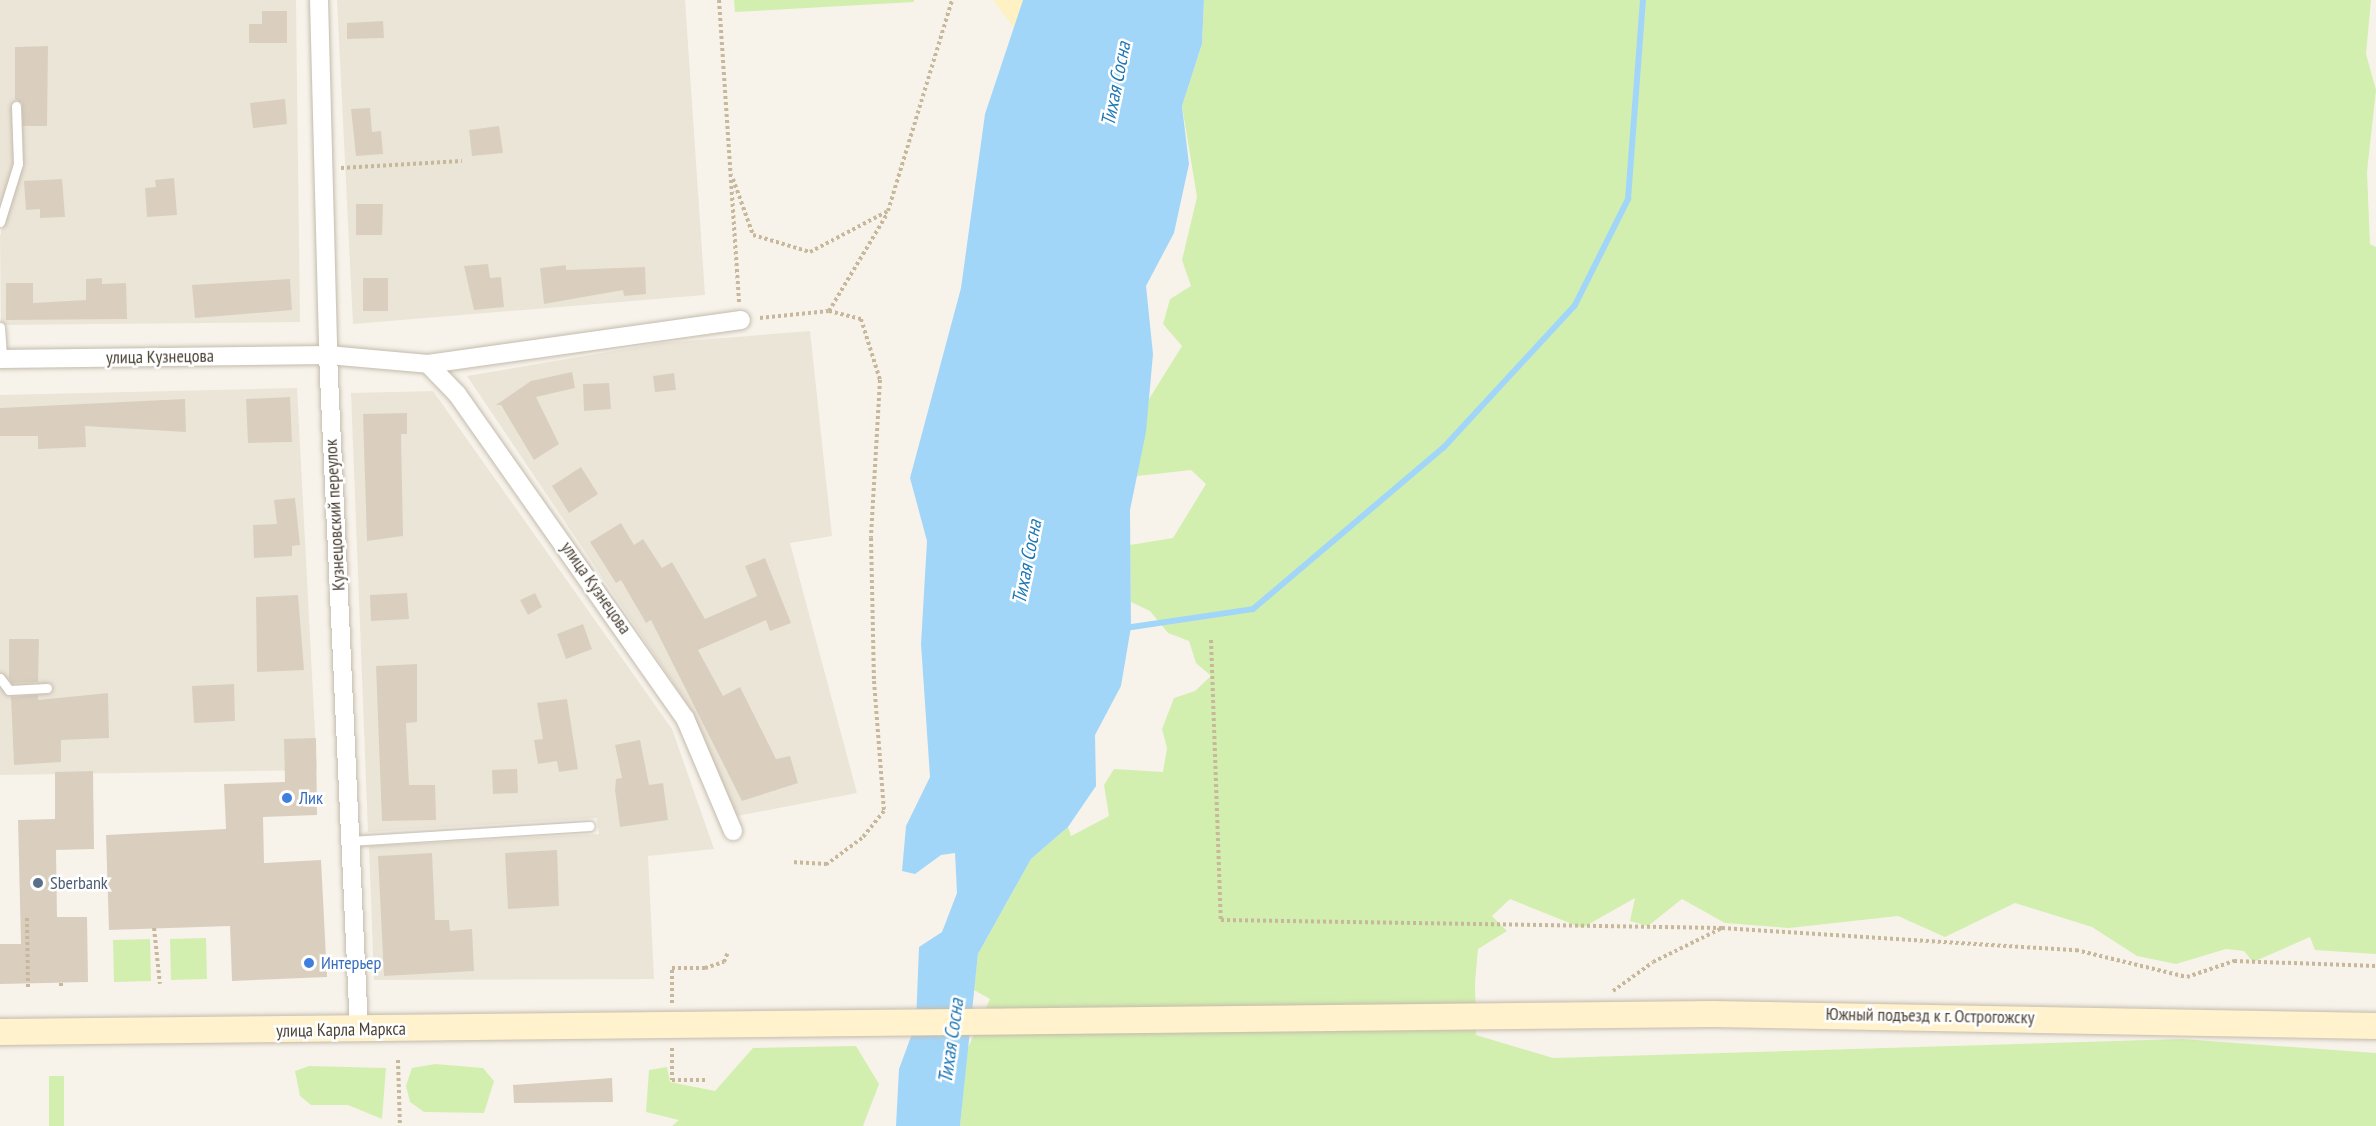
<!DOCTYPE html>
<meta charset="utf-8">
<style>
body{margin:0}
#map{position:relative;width:2376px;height:1126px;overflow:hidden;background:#f7f3eb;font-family:"PT Sans Narrow",sans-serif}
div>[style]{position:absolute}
.residential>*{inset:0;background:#ebe5d8}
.green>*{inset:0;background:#d3efb0}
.sand>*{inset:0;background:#fef1c4}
.water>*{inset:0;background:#a2d6f9}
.stream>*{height:6px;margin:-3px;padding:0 3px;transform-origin:3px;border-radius:3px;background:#a2d6f9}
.building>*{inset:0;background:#dacfbf}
.path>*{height:4px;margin-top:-2px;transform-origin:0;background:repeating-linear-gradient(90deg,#c7b79b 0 3px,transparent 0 6px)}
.roads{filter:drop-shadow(0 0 2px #c4bbac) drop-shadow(0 0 2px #c4bbac)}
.lane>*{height:9px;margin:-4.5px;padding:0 4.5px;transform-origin:4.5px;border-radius:4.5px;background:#fff}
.street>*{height:18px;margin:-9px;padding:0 9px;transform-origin:9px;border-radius:9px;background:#fff}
.secondary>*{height:26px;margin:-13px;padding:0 13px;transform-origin:13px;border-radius:13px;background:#fff2cd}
.dots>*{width:16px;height:16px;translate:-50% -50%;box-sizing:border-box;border:3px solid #fff;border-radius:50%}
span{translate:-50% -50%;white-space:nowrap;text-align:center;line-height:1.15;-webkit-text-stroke:5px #fff;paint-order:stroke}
.street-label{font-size:18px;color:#4d4437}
.shop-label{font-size:18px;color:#366cbe}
.left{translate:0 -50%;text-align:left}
.service-label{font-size:18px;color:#4e5e75}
.water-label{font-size:20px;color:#1f78b5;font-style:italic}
</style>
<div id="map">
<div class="residential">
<div style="clip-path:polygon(0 0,296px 0,300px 322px,1px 325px,0 236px,22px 162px,19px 102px,14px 102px,15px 159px,0 209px)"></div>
<div style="clip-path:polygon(337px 0,685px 0,705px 295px,353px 324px)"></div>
<div style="clip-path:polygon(810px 331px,832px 536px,790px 543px,857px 793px,737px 816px,688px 705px,467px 376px,661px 343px)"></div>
<div style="clip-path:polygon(297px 388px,317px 770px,0 775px,0 395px)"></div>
<div style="clip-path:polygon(433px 391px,672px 729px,714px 849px,648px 856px,654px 979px,374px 980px,369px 846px,599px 834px,597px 818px,368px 832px,351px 393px)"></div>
</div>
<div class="green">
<div style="clip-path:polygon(734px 0,914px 0,914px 2px,735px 12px)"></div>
<div style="clip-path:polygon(1204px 0,2371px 0,2366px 54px,2376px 90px,2367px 172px,2370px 244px,2376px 247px,2376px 954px,2315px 950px,2310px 937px,2253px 962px,2244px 951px,2226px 949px,2176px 964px,2137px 956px,2092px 927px,2015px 903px,1945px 937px,1898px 916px,1789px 928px,1725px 923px,1682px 899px,1648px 926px,1630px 921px,1635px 898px,1582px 928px,1510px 899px,1492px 916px,1507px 931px,1478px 949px,1475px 982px,1476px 1035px,1553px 1058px,2182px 1039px,2376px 1053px,2376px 1126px,960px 1126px,967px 1050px,990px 999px,974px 990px,978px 954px,1031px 859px,1068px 827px,1071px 836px,1109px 816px,1104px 785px,1114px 769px,1163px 772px,1167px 748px,1162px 729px,1174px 698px,1195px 691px,1211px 676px,1196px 663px,1189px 641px,1168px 633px,1150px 611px,1131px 602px,1130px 545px,1173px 538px,1206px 484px,1191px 470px,1137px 476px,1149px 399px,1182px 346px,1163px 324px,1170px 299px,1191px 286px,1182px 260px,1197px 197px,1182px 106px,1202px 44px)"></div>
<div style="clip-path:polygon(206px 938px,207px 979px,171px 980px,170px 939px)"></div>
<div style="clip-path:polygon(150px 939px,151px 981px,114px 982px,113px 940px)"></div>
<div style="clip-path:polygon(856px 1046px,879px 1084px,863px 1126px,672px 1126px,679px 1120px,646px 1112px,649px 1070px,667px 1067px,670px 1082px,715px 1091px,753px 1048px)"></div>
<div style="clip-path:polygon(435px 1064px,483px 1068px,494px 1081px,484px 1113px,424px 1112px,410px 1102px,406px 1086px,412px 1068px)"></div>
<div style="clip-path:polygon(309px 1066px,386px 1068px,382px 1119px,348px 1105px,311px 1105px,300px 1096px,295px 1071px)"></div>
<div style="clip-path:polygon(49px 1076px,64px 1076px,64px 1126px,49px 1126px)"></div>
</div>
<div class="sand">
<div style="clip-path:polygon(993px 0,1023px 0,1014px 28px)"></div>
</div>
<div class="water">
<div style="clip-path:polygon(1023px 0,1204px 0,1202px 44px,1182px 106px,1189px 164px,1174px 233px,1146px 286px,1153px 354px,1146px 432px,1130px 510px,1131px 627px,1121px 686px,1095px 735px,1096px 786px,1068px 827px,1031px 859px,978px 954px,960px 1126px,896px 1126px,899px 1069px,916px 1023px,919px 947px,942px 932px,957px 893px,955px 853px,941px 855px,915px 874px,902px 871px,906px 826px,930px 777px,921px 644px,927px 541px,910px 478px,961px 288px,985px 114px)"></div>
</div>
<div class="stream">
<div style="left:1125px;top:628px;width:129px;rotate:-8.4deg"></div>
<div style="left:1253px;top:609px;width:250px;rotate:-40.3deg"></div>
<div style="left:1444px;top:447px;width:193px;rotate:-47.3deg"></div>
<div style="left:1575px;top:305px;width:119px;rotate:-63.4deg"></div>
<div style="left:1628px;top:199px;width:200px;rotate:-85.7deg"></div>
</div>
<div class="building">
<div style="clip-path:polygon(262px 11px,287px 11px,287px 43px,249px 43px,249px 24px,262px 24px)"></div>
<div style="clip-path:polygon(383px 21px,384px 38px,347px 39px,347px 23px)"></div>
<div style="clip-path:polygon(48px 46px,47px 126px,23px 126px,22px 103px,15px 99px,15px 47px)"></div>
<div style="clip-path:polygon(285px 99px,287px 124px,253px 128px,250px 103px)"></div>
<div style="clip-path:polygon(370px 108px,372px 132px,381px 131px,383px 154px,356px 156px,351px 109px)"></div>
<div style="clip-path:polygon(499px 126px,503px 153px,472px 156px,469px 130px)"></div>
<div style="clip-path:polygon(174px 178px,177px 215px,147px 217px,145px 188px,156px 187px,155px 180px)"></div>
<div style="clip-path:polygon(62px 179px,65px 217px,40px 218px,40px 209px,26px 210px,24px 181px)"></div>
<div style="clip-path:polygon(356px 204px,383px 204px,382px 235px,356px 235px)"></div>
<div style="clip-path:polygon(488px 264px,490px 278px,501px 277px,504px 307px,474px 310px,464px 266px)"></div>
<div style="clip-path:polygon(566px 265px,566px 270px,645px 267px,646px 294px,624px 296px,623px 290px,544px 304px,540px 268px)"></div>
<div style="clip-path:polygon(102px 278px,102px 284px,126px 283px,127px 319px,6px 320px,6px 283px,33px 283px,33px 303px,86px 300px,86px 279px)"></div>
<div style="clip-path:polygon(363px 278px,388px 278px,388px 311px,363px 311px)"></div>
<div style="clip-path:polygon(290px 279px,292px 310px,195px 318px,192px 285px)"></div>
<div style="clip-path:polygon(572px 372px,575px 388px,536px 397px,559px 444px,534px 460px,501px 405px,496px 405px,531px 381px)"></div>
<div style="clip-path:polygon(674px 373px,676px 390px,655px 392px,653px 376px)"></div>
<div style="clip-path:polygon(609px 383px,611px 409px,584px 411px,583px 384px)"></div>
<div style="clip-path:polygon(290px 397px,292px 442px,248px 443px,246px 399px)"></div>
<div style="clip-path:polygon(185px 399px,186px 432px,85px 426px,86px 447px,38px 449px,38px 436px,0 436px,0 408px)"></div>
<div style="clip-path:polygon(407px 413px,407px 434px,401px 434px,403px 536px,367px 541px,363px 414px)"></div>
<div style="clip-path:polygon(581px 467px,598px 494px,569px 513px,552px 486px)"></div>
<div style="clip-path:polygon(295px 498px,300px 545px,292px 546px,292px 556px,254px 558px,253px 525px,277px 524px,274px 500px)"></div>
<div style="clip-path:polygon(621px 523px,634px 545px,643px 539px,662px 568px,672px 562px,705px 619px,757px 596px,745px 566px,765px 558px,791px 623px,770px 631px,766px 620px,698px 650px,723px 696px,740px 687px,776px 759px,790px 756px,798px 783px,742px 801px,651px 620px,646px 623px,621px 580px,616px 583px,590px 542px)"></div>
<div style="clip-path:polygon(407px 593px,409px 619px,371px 621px,370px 595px)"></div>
<div style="clip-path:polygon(535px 593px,542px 607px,528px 615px,520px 600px)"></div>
<div style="clip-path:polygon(298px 595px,304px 670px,257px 672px,256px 597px)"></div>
<div style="clip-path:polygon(583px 624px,592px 649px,566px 659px,557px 634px)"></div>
<div style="clip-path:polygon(9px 639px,39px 639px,38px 682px,12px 683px,9px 678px)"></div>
<div style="clip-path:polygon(417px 664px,417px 722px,406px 723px,409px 785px,435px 785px,436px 820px,382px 821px,376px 666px)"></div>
<div style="clip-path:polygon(234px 684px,235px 721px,194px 723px,192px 686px)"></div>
<div style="clip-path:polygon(108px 693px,109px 738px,61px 740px,61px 762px,14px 765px,11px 697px,38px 695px,38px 700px)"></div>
<div style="clip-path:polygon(567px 699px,578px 769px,559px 772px,557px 761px,538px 764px,534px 740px,543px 739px,537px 703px)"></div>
<div style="clip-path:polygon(316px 738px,317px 815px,263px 817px,264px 863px,321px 860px,327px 977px,232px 981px,230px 926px,109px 930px,106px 835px,226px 829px,224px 784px,285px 782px,284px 739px)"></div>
<div style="clip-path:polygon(640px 740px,649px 785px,663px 783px,668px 820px,620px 827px,615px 790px,616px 779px,622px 778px,615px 745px)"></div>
<div style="clip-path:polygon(517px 769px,518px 793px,493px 794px,492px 770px)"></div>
<div style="clip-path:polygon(93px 771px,94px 849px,56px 850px,57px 917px,87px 917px,88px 982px,0 984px,0 944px,21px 944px,18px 820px,55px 819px,55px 772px)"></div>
<div style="clip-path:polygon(557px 850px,559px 906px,508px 909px,505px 853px)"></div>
<div style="clip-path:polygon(432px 853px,435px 920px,449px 920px,450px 931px,472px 929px,474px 971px,384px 976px,378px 856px)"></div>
<div style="clip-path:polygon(612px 1078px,613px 1102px,514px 1103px,513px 1085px)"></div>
</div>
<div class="path">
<div style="left:719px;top:0;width:303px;rotate:86.2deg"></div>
<div style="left:341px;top:168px;width:121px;rotate:-3.3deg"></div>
<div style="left:733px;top:179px;width:59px;rotate:70.3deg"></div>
<div style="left:753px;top:235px;width:59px;rotate:16.6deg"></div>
<div style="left:810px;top:252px;width:88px;rotate:-27.7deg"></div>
<div style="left:888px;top:211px;width:220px;rotate:-73.1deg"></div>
<div style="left:829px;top:311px;width:113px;rotate:-59.1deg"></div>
<div style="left:760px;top:318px;width:69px;rotate:-5.8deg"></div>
<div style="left:829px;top:311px;width:33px;rotate:14deg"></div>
<div style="left:861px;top:319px;width:64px;rotate:72.7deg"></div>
<div style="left:880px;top:380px;width:158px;rotate:93.3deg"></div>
<div style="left:871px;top:538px;width:143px;rotate:88.8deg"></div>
<div style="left:874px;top:681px;width:130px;rotate:85.6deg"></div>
<div style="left:884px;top:811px;width:35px;rotate:129deg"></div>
<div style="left:862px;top:838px;width:44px;rotate:143.4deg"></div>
<div style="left:827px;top:864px;width:36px;rotate:-177deg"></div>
<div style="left:1211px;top:640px;width:280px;rotate:88deg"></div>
<div style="left:1221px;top:920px;width:501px;rotate:0.91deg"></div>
<div style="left:27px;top:918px;width:71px;rotate:89.2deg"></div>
<div style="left:154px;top:928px;width:56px;rotate:83.9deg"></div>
<div style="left:61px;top:983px;width:4px;rotate:90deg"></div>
<div style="left:1613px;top:991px;width:49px;rotate:-35.9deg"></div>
<div style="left:1653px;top:962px;width:77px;rotate:-26.2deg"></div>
<div style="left:1722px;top:928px;width:355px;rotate:3.6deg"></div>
<div style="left:2076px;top:950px;width:114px;rotate:13.7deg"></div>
<div style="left:2187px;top:977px;width:50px;rotate:-18.8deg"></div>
<div style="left:2234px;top:961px;width:142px;rotate:2deg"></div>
<div style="left:672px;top:1003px;width:35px;rotate:-90deg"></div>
<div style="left:672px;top:968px;width:33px"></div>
<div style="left:705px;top:968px;width:20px;rotate:-18deg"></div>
<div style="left:724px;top:962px;width:11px;rotate:-68deg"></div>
<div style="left:672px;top:1048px;width:32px;rotate:90deg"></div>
<div style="left:672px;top:1080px;width:34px"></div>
<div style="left:398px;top:1060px;width:66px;rotate:88.3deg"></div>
</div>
<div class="roads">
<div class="lane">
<div style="left:0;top:222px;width:61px;rotate:-72.8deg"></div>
<div style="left:18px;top:164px;width:58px;rotate:-92deg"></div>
<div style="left:0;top:327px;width:31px;rotate:86deg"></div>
<div style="left:0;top:678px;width:15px;rotate:53deg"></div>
<div style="left:9px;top:690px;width:38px;rotate:-3deg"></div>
<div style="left:350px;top:841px;width:240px;rotate:-3.6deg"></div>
</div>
<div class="street">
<div style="left:319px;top:0;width:355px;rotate:88.5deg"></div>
<div style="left:328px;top:355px;width:676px;rotate:87.37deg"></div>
<div style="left:0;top:359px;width:328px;rotate:-0.7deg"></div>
<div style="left:328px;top:355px;width:100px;rotate:5.1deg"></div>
<div style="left:428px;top:364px;width:316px;rotate:-8deg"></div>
<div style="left:428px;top:364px;width:42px;rotate:46deg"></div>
<div style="left:457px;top:394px;width:396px;rotate:54.9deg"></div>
<div style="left:685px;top:718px;width:123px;rotate:67deg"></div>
</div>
<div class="secondary">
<div style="left:0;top:1032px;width:1713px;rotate:-0.6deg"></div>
<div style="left:1713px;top:1014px;width:663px;rotate:1.04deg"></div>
</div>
</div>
<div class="dots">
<div style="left:287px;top:798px;background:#3f7fe0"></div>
<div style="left:38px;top:883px;background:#5c6f8a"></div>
<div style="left:309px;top:963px;background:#3f7fe0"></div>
</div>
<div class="street-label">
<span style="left:160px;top:357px;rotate:-1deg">улица Кузнецова</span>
<span style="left:335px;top:515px;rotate:-93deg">Кузнецовский переулок</span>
<span style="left:596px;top:588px;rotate:55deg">улица Кузнецова</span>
<span style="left:1930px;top:1016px;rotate:1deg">Южный подъезд к г. Острогожску</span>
<span style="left:341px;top:1030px;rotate:-1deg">улица Карла Маркса</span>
</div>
<div class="shop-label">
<span class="left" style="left:299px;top:798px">Лик</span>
<span class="left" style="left:321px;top:963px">Интерьер</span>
</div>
<div class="service-label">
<span class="left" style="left:50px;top:883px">Sberbank</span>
</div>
<div class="water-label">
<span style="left:1116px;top:84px;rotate:-79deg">Тихая Сосна</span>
<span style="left:1027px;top:562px;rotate:-79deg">Тихая Сосна</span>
<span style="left:951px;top:1041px;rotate:-82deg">Тихая Сосна</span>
</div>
</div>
